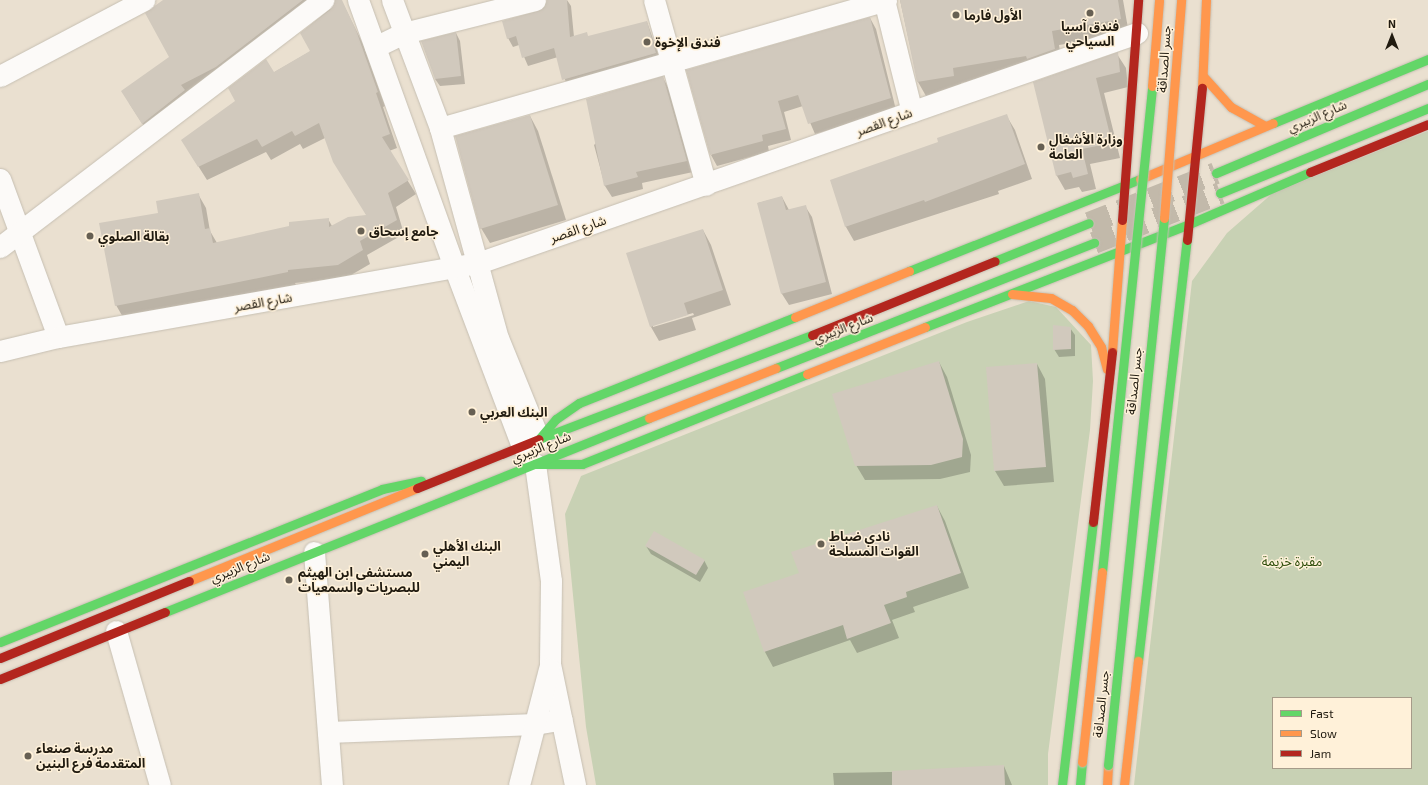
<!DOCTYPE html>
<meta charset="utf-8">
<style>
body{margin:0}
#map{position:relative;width:1428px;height:785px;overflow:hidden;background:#eae0d0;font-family:"Exo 2","Noto Sans Arabic",sans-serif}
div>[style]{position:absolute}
.green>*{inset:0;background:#c8d1b4}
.shadow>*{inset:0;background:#0003}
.building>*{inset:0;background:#d1c9bd}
.primary-tunnel>*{height:22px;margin-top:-11px;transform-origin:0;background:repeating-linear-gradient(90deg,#c2b9aa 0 22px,transparent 0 33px)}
.roads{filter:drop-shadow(0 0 1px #c6bfb2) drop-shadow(0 0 1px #c6bfb2)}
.street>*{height:21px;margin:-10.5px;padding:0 10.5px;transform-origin:10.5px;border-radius:10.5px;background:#fcfaf8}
.fast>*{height:9px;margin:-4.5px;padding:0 4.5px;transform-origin:4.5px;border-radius:4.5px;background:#63d668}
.slow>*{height:9px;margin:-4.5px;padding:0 4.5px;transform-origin:4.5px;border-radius:4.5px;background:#ff974d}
.jam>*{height:9px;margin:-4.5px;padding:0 4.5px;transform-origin:4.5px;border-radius:4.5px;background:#b3261e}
.bridges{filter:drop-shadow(0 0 1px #c6bfb2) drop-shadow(0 0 1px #c6bfb2)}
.fast-bridge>*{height:9px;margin:-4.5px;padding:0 4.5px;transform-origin:4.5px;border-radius:4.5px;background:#63d668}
.slow-bridge>*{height:9px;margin:-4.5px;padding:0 4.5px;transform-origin:4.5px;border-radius:4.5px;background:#ff974d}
.dots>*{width:11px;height:11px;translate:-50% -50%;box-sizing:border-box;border:2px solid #fff1d9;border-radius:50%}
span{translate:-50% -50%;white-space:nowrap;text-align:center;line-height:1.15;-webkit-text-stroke:3px #fff1d9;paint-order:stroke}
.poi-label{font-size:13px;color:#211b10;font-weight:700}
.left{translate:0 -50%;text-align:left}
.street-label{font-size:13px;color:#211b10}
.park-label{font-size:13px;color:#2a4a06}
.legend{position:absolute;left:1272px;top:697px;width:140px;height:72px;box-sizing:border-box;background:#fff1d9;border:1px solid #a69b89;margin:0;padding:5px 7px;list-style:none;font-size:12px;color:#211b10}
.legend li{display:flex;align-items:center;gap:8px;height:20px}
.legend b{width:20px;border:1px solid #a69b89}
.north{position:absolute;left:1372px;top:16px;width:40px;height:40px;-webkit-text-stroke:3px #fff1d9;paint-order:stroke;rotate:0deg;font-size:11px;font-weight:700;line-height:16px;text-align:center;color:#211b10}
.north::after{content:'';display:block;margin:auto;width:14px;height:18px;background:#211b10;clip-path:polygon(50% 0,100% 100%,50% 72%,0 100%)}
</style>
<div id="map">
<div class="green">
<div style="clip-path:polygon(evenodd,1428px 131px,1428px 785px,1134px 785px,1192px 281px,1227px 233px,1273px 193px,1428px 131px,1273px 698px,1411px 698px,1411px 768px,1273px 768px,1273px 698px)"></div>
<div style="clip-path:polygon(1029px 301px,1056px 307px,1091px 345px,1093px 381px,1090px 430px,1048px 754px,1048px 785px,596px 785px,586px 727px,565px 514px,581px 476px,967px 322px)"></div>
</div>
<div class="shadow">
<div style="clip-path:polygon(167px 0,308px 0,149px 134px,129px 103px,170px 57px)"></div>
<div style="clip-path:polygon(341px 0,363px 44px,385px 106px,383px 107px,397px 148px,389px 151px,416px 194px,396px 207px,404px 234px,367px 255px,370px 264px,346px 278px,295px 283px,296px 285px,124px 319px,116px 305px,159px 213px,198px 194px,206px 208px,210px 231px,217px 243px,328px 219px,332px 226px,367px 216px,325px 138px,303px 149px,300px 144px,271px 160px,266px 152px,207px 180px,190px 153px,273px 73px,311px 51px,301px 33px)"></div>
<div style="clip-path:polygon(553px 0,567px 0,571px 6px,574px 37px,589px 37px,647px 22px,661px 62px,568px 89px,558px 57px,528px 66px,519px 45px,513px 47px,508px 38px)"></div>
<div style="clip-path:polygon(900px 0,1123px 0,1129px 34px,1059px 45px,1062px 64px,961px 83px,962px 90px,926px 96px,918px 82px)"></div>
<div style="clip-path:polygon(870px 18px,876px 29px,896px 110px,815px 134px,803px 106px,784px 112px,791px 140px,768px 146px,769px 152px,717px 166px,711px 155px)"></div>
<div style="clip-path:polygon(456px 33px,460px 41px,465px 84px,440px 86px,435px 79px)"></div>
<div style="clip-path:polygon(1117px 54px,1126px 68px,1128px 87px,1104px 93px,1120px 158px,1090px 164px,1096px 189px,1082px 192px,1079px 187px,1065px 190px,1057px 176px,1034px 83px)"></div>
<div style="clip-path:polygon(663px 78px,669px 89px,693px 172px,642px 183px,643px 189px,612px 197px,605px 186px,594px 145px)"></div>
<div style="clip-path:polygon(1006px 115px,1015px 130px,1032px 179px,998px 191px,999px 194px,854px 241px,846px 227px,831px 181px,940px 143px)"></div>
<div style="clip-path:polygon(530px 116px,538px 131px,566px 220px,490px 243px,481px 228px)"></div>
<div style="clip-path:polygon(782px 197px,789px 210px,805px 206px,812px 217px,832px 294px,789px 305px,782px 294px,758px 203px)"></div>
<div style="clip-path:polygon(evenodd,703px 230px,711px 245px,731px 305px,692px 318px,696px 330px,659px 341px,651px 327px,703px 230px,693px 313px,694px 315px,653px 327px,653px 325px,693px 313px)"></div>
<div style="clip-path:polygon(1070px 328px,1075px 335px,1075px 356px,1059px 357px,1054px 349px)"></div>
<div style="clip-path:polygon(939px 362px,947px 377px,971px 455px,970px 472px,940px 479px,865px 480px,856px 465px)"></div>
<div style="clip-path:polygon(1037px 364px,1045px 379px,1054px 482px,1004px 486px,995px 471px)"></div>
<div style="clip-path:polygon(937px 506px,945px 521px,969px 588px,913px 607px,915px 612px,892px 620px,899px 638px,857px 653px,850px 640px,773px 667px,765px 652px,744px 593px,800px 574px)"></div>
<div style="clip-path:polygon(646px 546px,704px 560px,708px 568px,700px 582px,651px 554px)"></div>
<div style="clip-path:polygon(1004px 766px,1012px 785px,834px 785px,833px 773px,945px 771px)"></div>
</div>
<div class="building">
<div style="clip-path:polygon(163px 0,303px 0,216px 67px,181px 85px,185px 90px,142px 124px,121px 91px,169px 57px,145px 13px)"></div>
<div style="clip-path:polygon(335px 0,342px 0,356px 30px,378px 92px,376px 93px,390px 134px,382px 137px,409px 180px,388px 193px,397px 220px,360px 241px,363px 250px,338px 265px,288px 270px,288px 272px,234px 283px,115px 306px,99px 223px,158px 213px,156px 201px,199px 193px,205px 229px,210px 228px,213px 243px,289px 226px,289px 222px,329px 218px,329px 227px,348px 217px,366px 215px,333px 162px,319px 123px,295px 136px,292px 131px,262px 147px,257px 139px,198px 167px,181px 140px,235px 101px,228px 88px,266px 59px,274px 72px,310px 51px,300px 33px,330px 10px)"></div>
<div style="clip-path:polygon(547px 0,567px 0,570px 37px,587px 32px,588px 36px,647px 21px,656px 53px,562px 80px,554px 48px,522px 58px,516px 36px,507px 39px,502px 21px,538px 11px,544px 8px)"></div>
<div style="clip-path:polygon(900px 0,1118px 0,1121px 19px,1052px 31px,1055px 49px,1027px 59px,1026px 56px,953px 68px,954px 76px,917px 82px)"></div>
<div style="clip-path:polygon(870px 17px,891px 98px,808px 124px,798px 95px,778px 101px,786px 129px,762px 135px,763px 141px,710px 155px,686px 70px)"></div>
<div style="clip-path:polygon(456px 32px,461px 76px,435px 79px,421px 41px)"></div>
<div style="clip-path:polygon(1118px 52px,1120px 72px,1096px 78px,1112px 143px,1082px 149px,1088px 174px,1073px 178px,1071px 172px,1056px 176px,1033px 82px)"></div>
<div style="clip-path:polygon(663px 76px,687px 161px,636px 172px,638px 177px,604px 186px,586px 99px)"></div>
<div style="clip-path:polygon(1007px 114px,1025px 164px,925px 202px,924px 200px,845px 227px,830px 180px,938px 142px,937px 138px)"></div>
<div style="clip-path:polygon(530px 115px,558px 205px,480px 229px,455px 136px)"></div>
<div style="clip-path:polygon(782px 196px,786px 210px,806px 205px,826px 282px,781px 294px,757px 203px)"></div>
<div style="clip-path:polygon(703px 229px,723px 290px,684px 303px,688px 315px,650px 327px,626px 253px)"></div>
<div style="clip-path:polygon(1053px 325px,1071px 327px,1071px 349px,1053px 350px)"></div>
<div style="clip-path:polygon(939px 361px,963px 439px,962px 457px,931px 465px,855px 466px,832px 394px)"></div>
<div style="clip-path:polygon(1037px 363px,1046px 467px,994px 471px,986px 367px)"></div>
<div style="clip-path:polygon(937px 505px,961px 573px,906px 592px,907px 597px,884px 605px,891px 623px,847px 639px,843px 625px,764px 652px,743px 592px,799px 573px,791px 552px)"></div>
<div style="clip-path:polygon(654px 531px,705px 560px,696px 575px,645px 546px)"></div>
<div style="clip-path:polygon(1004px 765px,1005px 785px,892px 785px,892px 771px)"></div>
</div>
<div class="primary-tunnel">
<div style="left:1089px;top:223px;width:136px;rotate:-21.5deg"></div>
<div style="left:1094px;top:243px;width:136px;rotate:-21.6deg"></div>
</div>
<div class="roads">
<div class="street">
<div style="left:358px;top:0;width:286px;rotate:70.2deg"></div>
<div style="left:455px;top:269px;width:189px;rotate:69.3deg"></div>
<div style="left:392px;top:0;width:137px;rotate:69.4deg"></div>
<div style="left:440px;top:128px;width:218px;rotate:74.6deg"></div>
<div style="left:498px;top:338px;width:109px;rotate:67.9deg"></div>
<div style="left:654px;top:0;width:192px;rotate:74.3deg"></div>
<div style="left:884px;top:0;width:115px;rotate:76deg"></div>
<div style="left:375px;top:47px;width:32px;rotate:-26deg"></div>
<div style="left:404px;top:33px;width:135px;rotate:-14.1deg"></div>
<div style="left:0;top:76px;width:163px;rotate:-27.8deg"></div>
<div style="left:440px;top:128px;width:464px;rotate:-16deg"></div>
<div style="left:0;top:179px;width:168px;rotate:69.8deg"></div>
<div style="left:0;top:247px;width:407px;rotate:-37.4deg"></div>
<div style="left:0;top:351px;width:60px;rotate:-13.6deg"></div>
<div style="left:58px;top:337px;width:426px;rotate:-10deg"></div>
<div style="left:478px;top:263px;width:698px;rotate:-19.24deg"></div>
<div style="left:535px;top:464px;width:118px;rotate:82.2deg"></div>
<div style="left:551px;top:581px;width:83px;rotate:90.7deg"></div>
<div style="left:550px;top:664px;width:124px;rotate:78.3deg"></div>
<div style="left:314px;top:552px;width:234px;rotate:85.6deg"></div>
<div style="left:116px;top:631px;width:160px;rotate:74.1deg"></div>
<div style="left:328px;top:732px;width:207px;rotate:-2.2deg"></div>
<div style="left:535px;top:724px;width:27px;rotate:-10deg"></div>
<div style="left:519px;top:785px;width:120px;rotate:-75.5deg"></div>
</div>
<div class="fast">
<div style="left:1273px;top:123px;width:168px;rotate:-22.4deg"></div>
<div style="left:1216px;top:173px;width:230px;rotate:-22.8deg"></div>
<div style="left:1220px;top:193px;width:225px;rotate:-22.2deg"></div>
<div style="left:995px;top:261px;width:101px;rotate:-22deg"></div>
<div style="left:909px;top:271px;width:249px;rotate:-21.7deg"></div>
<div style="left:925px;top:327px;width:283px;rotate:-21.3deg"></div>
<div style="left:1189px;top:224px;width:132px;rotate:-23.3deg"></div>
<div style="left:776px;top:368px;width:342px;rotate:-21.5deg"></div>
<div style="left:539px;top:439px;width:26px;rotate:-50deg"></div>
<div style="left:556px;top:419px;width:28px;rotate:-35deg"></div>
<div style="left:579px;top:403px;width:232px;rotate:-21.7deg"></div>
<div style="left:539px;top:439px;width:292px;rotate:-20.9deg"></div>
<div style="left:535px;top:464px;width:47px"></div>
<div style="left:582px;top:464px;width:242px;rotate:-21.8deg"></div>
<div style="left:165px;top:612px;width:521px;rotate:-21.84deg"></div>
<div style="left:0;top:642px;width:412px;rotate:-21.8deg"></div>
<div style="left:382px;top:489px;width:40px;rotate:-12deg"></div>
<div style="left:1138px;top:661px;width:424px;rotate:-83.4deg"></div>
<div style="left:1062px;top:785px;width:265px;rotate:-83.3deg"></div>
<div style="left:1080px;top:785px;width:23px;rotate:-85deg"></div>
</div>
<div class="slow">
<div style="left:1203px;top:76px;width:42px;rotate:47.9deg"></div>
<div style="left:1231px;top:107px;width:38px;rotate:29deg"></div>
<div style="left:1202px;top:88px;width:88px;rotate:-87.4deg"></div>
<div style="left:1140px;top:179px;width:144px;rotate:-22.8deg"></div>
<div style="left:1012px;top:294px;width:39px;rotate:6deg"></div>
<div style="left:1051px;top:298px;width:24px;rotate:30deg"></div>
<div style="left:1072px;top:310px;width:23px;rotate:45deg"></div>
<div style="left:1088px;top:326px;width:25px;rotate:58deg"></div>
<div style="left:1101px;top:347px;width:23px;rotate:75deg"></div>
<div style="left:795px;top:317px;width:123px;rotate:-22deg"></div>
<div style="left:1112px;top:352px;width:132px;rotate:-85.7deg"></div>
<div style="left:807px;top:374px;width:127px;rotate:-21.7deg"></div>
<div style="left:649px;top:418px;width:136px;rotate:-21.5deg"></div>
<div style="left:189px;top:581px;width:246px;rotate:-22.2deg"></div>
<div style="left:1107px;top:785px;width:20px;rotate:-87deg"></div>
<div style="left:1124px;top:785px;width:125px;rotate:-83.6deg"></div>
</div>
<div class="jam">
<div style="left:1310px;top:172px;width:127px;rotate:-22.1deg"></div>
<div style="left:1122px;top:220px;width:221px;rotate:-85.8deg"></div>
<div style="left:1187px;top:240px;width:153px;rotate:-84.4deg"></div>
<div style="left:812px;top:335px;width:197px;rotate:-22deg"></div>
<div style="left:417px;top:488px;width:131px;rotate:-21.9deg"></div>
<div style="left:1093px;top:522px;width:171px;rotate:-83.6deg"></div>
<div style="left:0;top:658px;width:204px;rotate:-22.2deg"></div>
<div style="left:0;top:679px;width:178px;rotate:-22.1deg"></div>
</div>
</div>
<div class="bridges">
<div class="fast-bridge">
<div style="left:1102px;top:572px;width:489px;rotate:-84.1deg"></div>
<div style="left:1108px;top:765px;width:550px;rotate:-84.15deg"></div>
</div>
<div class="slow-bridge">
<div style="left:1152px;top:86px;width:86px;rotate:-85.3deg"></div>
<div style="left:1164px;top:218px;width:219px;rotate:-85.5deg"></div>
<div style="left:1082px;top:762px;width:191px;rotate:-84deg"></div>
</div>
</div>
<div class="dots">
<div style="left:1090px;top:13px;background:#676053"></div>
<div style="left:956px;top:15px;background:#676053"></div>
<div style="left:647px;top:42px;background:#676053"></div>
<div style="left:1041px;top:147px;background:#676053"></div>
<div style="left:361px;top:231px;background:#676053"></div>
<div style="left:90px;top:236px;background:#676053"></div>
<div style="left:472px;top:412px;background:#676053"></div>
<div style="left:821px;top:544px;background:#676053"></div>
<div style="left:425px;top:554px;background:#676053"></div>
<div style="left:289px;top:580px;background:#676053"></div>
<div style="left:28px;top:756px;background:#676053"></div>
</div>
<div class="poi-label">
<span class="left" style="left:964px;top:15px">الأول فارما</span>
<span style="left:1090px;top:34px">فندق آسيا<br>السياحي</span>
<span class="left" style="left:655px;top:42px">فندق الإخوة</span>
<span class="left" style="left:1049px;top:147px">وزارة الأشغال<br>العامة</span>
<span class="left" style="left:369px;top:231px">جامع إسحاق</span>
<span class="left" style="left:98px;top:236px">بقالة الصلوي</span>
<span class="left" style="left:480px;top:412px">البنك العربي</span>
<span class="left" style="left:829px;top:544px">نادي ضباط<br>القوات المسلحة</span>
<span class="left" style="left:433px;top:554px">البنك الأهلي<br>اليمني</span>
<span class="left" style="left:298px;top:580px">مستشفى ابن الهيثم<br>للبصريات والسمعيات</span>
<span class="left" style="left:36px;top:756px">مدرسة صنعاء<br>المتقدمة فرع البنين</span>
</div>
<div class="street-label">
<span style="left:1164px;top:59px;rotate:-86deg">جسر الصداقة</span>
<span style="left:1317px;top:116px;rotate:-23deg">شارع الزبيري</span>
<span style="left:884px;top:122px;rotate:-20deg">شارع القصر</span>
<span style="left:578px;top:229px;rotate:-19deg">شارع القصر</span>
<span style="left:263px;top:302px;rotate:-10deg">شارع القصر</span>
<span style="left:843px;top:328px;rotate:-21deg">شارع الزبيري</span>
<span style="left:1134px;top:381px;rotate:-84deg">جسر الصداقة</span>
<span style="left:541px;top:447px;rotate:-22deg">شارع الزبيري</span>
<span style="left:240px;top:567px;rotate:-22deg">شارع الزبيري</span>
<span style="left:1101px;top:704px;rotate:-84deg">جسر الصداقة</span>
</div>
<div class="park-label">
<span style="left:1292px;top:561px">مقبرة خزيمة</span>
</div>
<ul class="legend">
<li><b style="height:5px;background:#63d668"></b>Fast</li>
<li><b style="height:5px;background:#ff974d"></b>Slow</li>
<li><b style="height:5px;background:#b3261e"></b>Jam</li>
</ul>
<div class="north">N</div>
</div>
